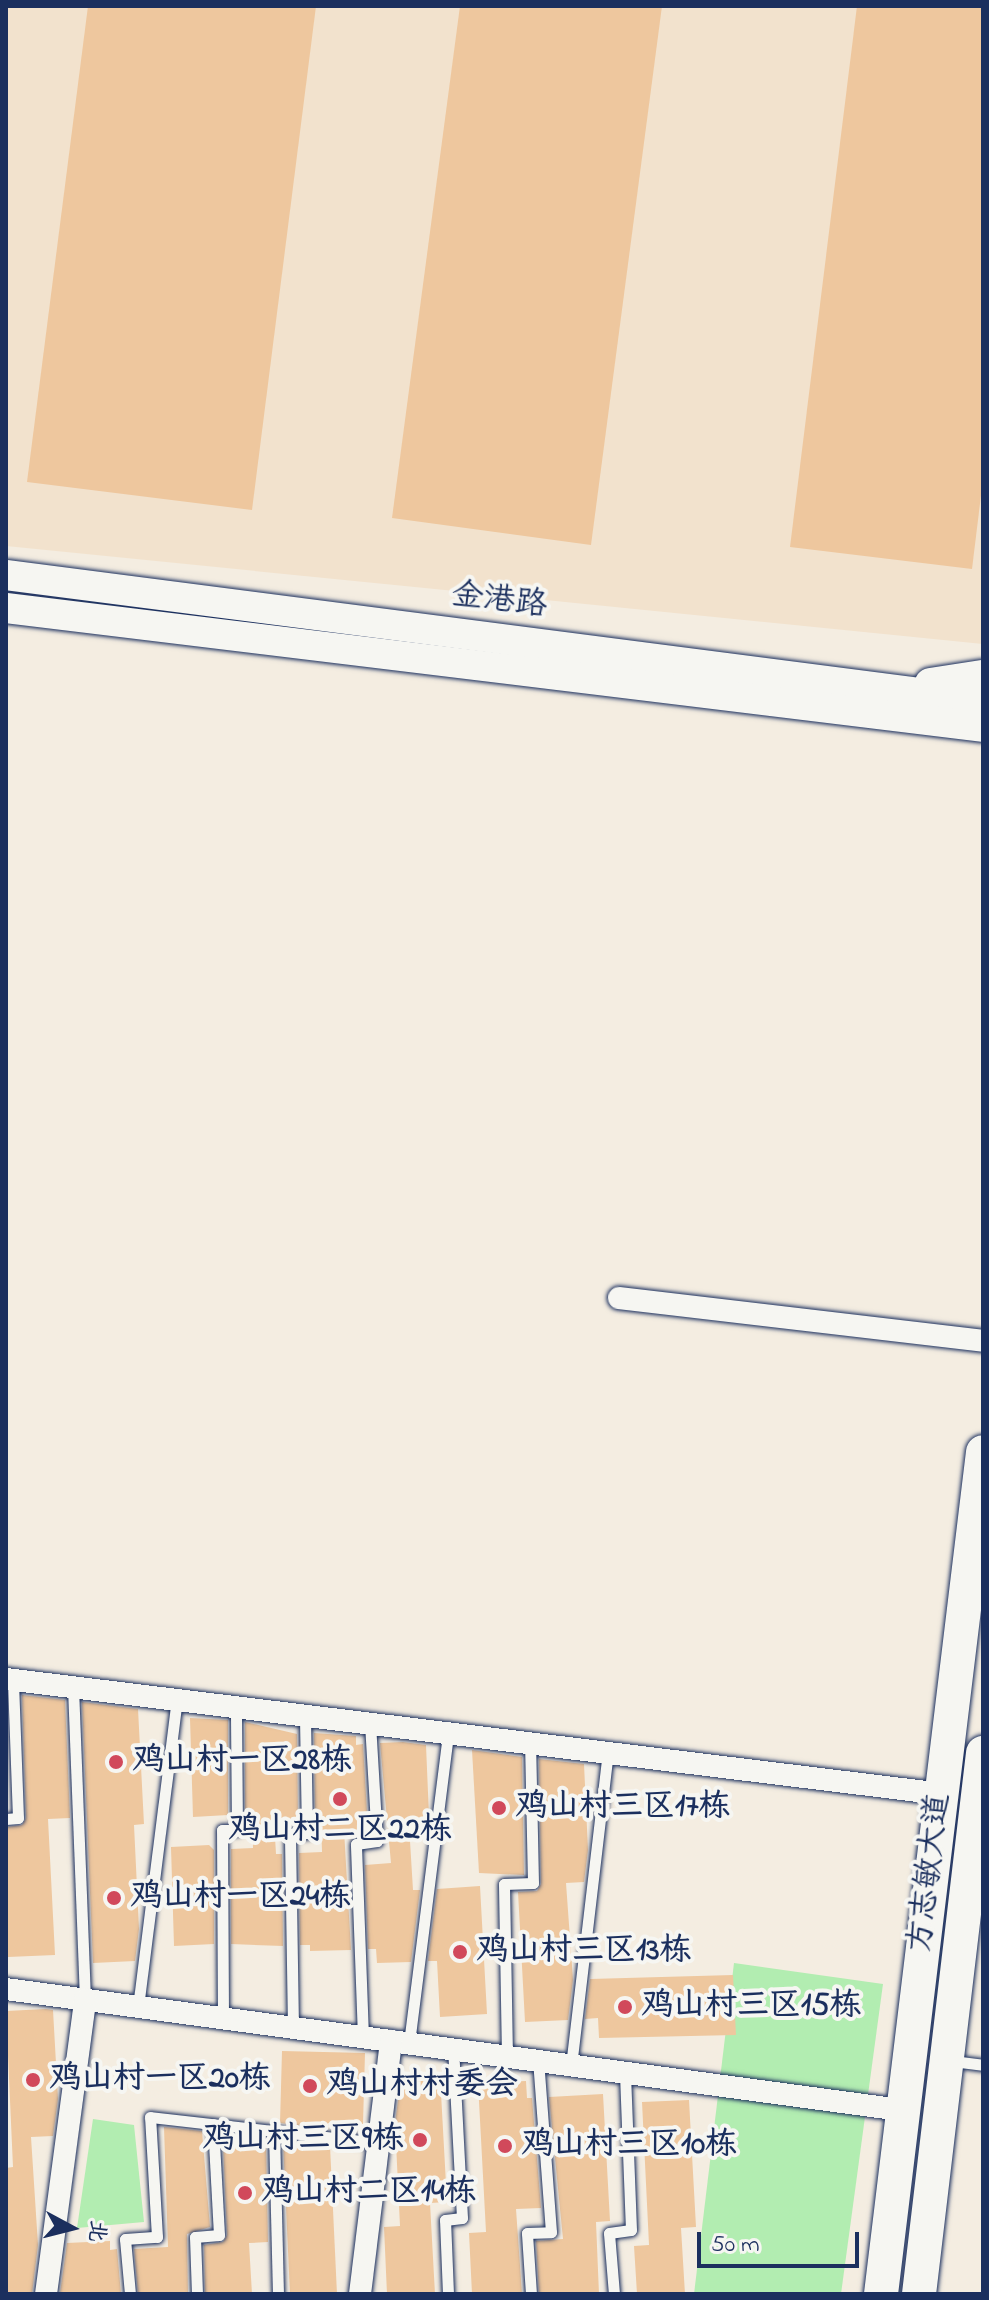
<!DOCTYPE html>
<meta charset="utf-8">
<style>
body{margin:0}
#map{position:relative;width:989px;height:2300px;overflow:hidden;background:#f4ede1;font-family:"Indie Flower","LXGW WenKai TC",sans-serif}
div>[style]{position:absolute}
.built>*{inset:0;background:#f2e2cd}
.green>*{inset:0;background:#b2edb1}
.building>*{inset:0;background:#eec79e}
.roads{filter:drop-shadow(0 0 2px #1b2f5e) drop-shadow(0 0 2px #1b2f5e)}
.lane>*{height:11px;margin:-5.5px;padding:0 5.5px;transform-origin:5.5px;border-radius:5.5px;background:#f6f6f2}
.street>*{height:22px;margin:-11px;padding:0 11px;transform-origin:11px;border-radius:11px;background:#f6f6f2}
.secondary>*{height:30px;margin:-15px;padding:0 15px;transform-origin:15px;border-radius:15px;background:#f6f6f2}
.primary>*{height:34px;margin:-17px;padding:0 17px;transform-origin:17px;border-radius:17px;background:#f6f6f2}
.dots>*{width:22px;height:22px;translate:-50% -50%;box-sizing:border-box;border:4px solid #f6f6f2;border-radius:50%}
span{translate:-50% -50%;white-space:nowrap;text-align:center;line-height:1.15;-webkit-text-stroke:8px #f6f6f2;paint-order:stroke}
.street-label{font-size:32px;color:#1b2f5e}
.poi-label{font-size:32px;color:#1b2f5e;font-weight:700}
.left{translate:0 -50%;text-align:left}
.right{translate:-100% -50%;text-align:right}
.frame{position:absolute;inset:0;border:8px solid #1b2f5e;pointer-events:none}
.north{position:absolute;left:32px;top:2188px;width:80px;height:80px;-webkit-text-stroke:6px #f6f6f2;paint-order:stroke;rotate:97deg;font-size:22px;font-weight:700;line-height:32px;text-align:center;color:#1b2f5e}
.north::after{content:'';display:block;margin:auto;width:28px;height:36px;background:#1b2f5e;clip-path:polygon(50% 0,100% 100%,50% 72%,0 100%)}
.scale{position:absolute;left:697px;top:2232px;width:162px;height:36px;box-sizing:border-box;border:4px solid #1b2f5e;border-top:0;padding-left:10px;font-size:24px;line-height:28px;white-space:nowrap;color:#1b2f5e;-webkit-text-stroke:6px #f6f6f2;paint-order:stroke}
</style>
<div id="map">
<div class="built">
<div style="clip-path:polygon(6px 6px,983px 6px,983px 644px,6px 546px)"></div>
</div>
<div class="green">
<div style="clip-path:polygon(734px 1963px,883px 1984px,841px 2294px,694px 2294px)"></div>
<div style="clip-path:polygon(93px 2119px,134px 2125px,144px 2222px,77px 2228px)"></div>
</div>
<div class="building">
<div style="clip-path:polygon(88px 6px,316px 6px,252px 510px,27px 482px)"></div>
<div style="clip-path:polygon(460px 6px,662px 6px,591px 545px,392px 518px)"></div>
<div style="clip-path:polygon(857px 6px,983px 6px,983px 479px,972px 569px,790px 547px)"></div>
<div style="clip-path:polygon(22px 1695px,65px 1700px,70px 1818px,48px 1819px,55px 1955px,8px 1957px,6px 1827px,22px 1825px,26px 1818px)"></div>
<div style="clip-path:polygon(82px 1702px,138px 1709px,144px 1824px,134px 1825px,139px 1929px,135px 1961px,93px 1963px)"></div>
<div style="clip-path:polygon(190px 1718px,228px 1720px,228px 1815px,193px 1817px)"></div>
<div style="clip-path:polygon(245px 1722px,297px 1734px,298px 1819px,274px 1820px,276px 1854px,282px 1854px,283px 1946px,231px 1944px,231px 1849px,253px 1848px,252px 1814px,245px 1815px)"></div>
<div style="clip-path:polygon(314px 1733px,356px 1736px,356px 1745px,363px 1744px,368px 1829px,344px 1830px,351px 1950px,310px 1951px,310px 1945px,300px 1945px,299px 1853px,322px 1852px,321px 1818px,315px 1818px)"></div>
<div style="clip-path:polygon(403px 1742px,426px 1745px,429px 1816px,426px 1840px,410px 1841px,413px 1890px,420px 1890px,411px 1962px,377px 1963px,376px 1949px,368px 1949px,365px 1865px,391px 1863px,380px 1743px)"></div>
<div style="clip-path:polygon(472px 1750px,522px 1757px,524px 1875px,479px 1873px)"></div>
<div style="clip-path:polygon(539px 1759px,584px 1764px,588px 1850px,584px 1882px,566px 1883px,573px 1980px,568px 2020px,525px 2022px,518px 1892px,537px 1891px,541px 1884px)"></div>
<div style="clip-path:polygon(209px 1845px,214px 1850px,214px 1944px,174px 1946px,171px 1847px)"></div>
<div style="clip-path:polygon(480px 1886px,487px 2014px,440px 2017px,437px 1961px,428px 1961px,437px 1889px)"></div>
<div style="clip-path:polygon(733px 1975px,736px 2035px,599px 2038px,598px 2018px,585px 2019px,590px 1979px)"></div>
<div style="clip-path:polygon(46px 2009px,53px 2010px,58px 2099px,53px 2136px,31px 2137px,38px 2245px,32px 2294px,6px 2294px,6px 2168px,13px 2167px,6px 2011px)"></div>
<div style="clip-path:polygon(282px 2051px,365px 2053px,363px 2124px,328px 2123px,329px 2129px,280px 2123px)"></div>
<div style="clip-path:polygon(440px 2075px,447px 2202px,430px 2203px,435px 2294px,387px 2294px,384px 2227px,400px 2226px,395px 2123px,401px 2077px)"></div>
<div style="clip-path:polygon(526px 2081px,527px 2098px,532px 2098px,541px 2208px,516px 2209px,522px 2294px,472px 2294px,469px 2233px,486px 2232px,478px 2083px)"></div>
<div style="clip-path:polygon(603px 2094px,610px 2221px,596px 2222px,599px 2294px,539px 2294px,536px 2241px,563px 2239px,549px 2097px)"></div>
<div style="clip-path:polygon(689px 2100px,696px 2227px,681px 2228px,685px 2294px,637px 2294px,634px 2246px,649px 2245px,642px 2102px)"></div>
<div style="clip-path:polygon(164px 2127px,202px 2131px,210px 2227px,187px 2234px,188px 2294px,138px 2294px,134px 2249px,168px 2247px)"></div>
<div style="clip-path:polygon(283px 2141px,330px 2146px,337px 2294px,290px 2294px)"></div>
<div style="clip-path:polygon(266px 2142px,268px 2242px,249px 2243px,252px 2294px,205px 2294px,204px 2245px,223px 2242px,227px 2235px,223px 2145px)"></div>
<div style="clip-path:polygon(110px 2241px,110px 2250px,117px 2249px,121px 2294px,60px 2293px,67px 2243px)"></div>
</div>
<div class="roads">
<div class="lane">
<div style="left:73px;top:1687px;width:313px;rotate:87.8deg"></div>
<div style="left:6px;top:1819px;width:12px;rotate:-5deg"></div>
<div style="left:18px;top:1818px;width:138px;rotate:-92.1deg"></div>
<div style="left:138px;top:2007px;width:309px;rotate:-82.8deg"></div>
<div style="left:223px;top:2018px;width:188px;rotate:-90.3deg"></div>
<div style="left:222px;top:1830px;width:15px"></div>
<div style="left:237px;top:1830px;width:123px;rotate:-90.5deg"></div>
<div style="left:293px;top:2028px;width:194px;rotate:-90.9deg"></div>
<div style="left:290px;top:1834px;width:17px;rotate:-3deg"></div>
<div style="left:307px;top:1833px;width:117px;rotate:-91deg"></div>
<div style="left:363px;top:2037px;width:193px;rotate:-92.1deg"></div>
<div style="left:356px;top:1844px;width:21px;rotate:-8deg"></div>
<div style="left:377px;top:1841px;width:117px;rotate:-93.4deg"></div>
<div style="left:409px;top:2043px;width:312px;rotate:-82.8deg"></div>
<div style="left:507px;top:2057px;width:173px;rotate:-91deg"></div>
<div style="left:504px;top:1884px;width:29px;rotate:-2deg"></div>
<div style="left:533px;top:1883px;width:140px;rotate:-91.2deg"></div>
<div style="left:952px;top:2061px;width:31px;rotate:7deg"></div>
<div style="left:571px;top:2066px;width:315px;rotate:-83.3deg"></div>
<div style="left:274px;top:2131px;width:163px;rotate:88.6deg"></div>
<div style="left:130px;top:2294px;width:55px;rotate:-95.2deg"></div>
<div style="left:125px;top:2239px;width:32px;rotate:-4deg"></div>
<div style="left:157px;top:2237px;width:120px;rotate:-93.3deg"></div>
<div style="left:150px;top:2117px;width:229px;rotate:6.5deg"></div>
<div style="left:197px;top:2294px;width:57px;rotate:-92deg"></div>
<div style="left:195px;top:2237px;width:24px;rotate:-5deg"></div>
<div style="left:219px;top:2235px;width:111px;rotate:-93.1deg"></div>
<div style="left:448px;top:2294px;width:74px;rotate:-92.3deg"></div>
<div style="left:445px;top:2220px;width:17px;rotate:-7deg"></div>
<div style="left:462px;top:2218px;width:169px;rotate:-93deg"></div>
<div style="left:531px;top:2294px;width:61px;rotate:-93.8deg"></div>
<div style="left:527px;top:2233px;width:24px;rotate:-2deg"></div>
<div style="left:551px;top:2232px;width:171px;rotate:-94.3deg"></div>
<div style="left:614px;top:2294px;width:61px;rotate:-94.7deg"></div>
<div style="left:609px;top:2233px;width:22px;rotate:-8deg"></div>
<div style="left:631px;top:2230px;width:157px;rotate:-92.2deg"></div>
</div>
<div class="street">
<div style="left:619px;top:1298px;width:367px;rotate:6.7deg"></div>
<div style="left:6px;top:1679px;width:943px;rotate:7deg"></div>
<div style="left:6px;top:1989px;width:903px;rotate:7.7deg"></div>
<div style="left:46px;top:2294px;width:297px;rotate:-82.4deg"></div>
<div style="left:360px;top:2294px;width:255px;rotate:-83deg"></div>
</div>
<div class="secondary">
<div style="left:6px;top:575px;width:985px;rotate:7.35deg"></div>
<div style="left:6px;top:608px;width:984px;rotate:6.94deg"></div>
<div style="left:930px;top:683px;width:54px;rotate:-8.6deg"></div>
</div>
<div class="primary">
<div style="left:881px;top:2294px;width:848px;rotate:-83.09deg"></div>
<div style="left:919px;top:2294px;width:545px;rotate:-83.25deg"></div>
</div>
</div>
<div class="dots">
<div style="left:116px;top:1762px;background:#d1495b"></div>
<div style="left:340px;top:1799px;background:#d1495b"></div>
<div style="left:499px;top:1808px;background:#d1495b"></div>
<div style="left:114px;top:1898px;background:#d1495b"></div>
<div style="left:460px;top:1952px;background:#d1495b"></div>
<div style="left:625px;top:2007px;background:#d1495b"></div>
<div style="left:33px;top:2080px;background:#d1495b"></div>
<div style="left:310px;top:2086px;background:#d1495b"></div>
<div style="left:420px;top:2140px;background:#d1495b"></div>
<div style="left:505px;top:2146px;background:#d1495b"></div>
<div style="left:245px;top:2193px;background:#d1495b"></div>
</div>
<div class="street-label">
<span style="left:499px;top:602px;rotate:7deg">金港路</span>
<span style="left:931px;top:1873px;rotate:-83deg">方志敏大道</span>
</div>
<div class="poi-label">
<span class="left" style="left:132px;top:1762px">鸡山村一区28栋</span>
<span class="left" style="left:515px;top:1808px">鸡山村三区17栋</span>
<span style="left:340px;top:1831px">鸡山村二区22栋</span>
<span class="left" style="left:130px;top:1898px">鸡山村一区24栋</span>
<span class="left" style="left:476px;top:1952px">鸡山村三区13栋</span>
<span class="left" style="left:641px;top:2007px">鸡山村三区15栋</span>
<span class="left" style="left:49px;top:2080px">鸡山村一区20栋</span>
<span class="left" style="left:326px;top:2086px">鸡山村村委会</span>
<span class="right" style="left:404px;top:2140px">鸡山村三区9栋</span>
<span class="left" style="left:521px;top:2146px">鸡山村三区10栋</span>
<span class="left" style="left:261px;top:2193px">鸡山村二区14栋</span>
</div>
<div class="frame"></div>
<div class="north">北</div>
<div class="scale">50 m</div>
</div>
